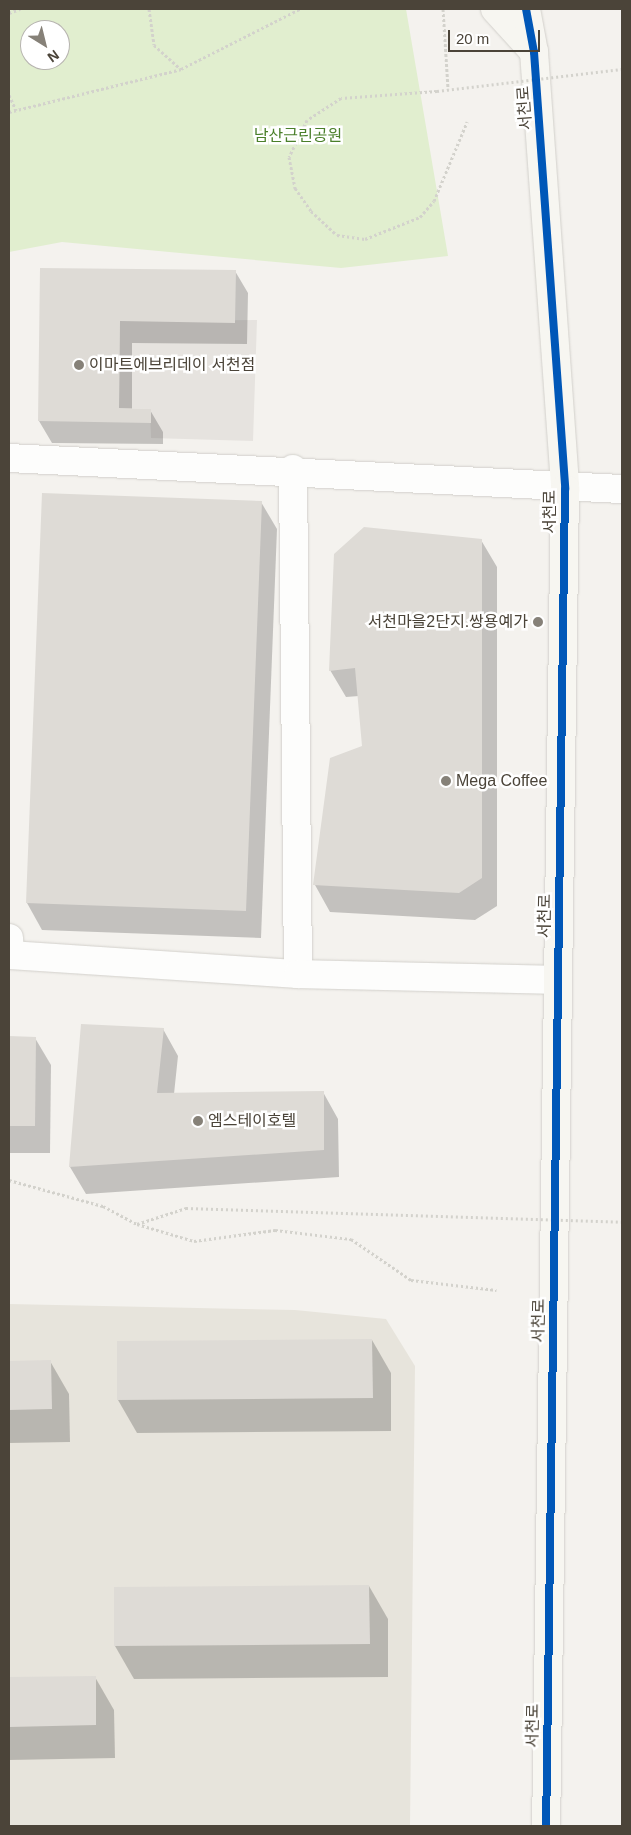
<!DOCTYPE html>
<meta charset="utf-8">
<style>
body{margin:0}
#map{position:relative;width:631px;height:1835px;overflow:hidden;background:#f4f2ee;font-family:Arial,"Noto Sans KR",sans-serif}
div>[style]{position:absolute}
.residential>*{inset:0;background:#e7e4dc}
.green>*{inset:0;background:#e1eecf}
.parking>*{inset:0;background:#e6e3df}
.shadow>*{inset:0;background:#0003}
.building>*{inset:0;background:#dedbd6}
.path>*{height:3px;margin-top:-1.5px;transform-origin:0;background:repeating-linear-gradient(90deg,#d3d2cc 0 2.5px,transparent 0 5px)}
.roads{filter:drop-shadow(0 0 1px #d2d0cb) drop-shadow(0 0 1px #d2d0cb)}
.street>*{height:28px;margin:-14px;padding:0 14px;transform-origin:14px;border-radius:14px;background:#fdfdfc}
.secondary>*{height:28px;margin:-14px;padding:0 14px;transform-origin:14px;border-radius:14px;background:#f7f6f1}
.path-bridge>*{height:3px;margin-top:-1.5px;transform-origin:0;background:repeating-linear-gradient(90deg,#d3d2cc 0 2.5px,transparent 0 5px)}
.cycleway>*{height:8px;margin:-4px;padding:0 4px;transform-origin:4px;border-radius:4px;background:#0057b8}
.dots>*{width:14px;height:14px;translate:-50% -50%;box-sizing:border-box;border:2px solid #fff;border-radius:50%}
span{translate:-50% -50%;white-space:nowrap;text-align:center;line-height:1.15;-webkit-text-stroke:5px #fff;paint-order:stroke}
.street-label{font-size:16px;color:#4b4439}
.park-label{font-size:16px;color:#4a7f2a}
.poi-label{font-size:16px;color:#4b4439}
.left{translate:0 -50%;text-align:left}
.right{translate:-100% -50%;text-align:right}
.frame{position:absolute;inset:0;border:10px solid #4b4439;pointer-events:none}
.north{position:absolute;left:20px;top:20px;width:50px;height:50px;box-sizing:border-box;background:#fff;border:1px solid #b7b4b0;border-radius:50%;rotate:144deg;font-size:14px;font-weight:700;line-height:20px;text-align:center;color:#4b4439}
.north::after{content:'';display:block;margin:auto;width:18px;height:22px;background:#868178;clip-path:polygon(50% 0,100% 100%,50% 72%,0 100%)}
.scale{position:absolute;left:448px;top:30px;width:92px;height:22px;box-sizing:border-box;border:2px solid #4b4439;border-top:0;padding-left:6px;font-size:15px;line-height:18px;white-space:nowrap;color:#4b4439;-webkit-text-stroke:4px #fff;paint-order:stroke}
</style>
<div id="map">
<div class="residential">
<div style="clip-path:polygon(9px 1304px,295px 1310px,386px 1319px,415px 1366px,410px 1826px,9px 1826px)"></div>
</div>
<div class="green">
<div style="clip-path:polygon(evenodd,9px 9px,406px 9px,448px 256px,341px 268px,62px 242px,9px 252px,9px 9px,30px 30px,60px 30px,60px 60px,30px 60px,30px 30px)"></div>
</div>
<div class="parking">
<div style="clip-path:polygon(257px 320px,253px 441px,151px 438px,150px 409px,119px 408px,120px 321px)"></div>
</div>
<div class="shadow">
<div style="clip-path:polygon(41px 269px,235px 271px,248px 293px,247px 344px,132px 343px,132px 410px,150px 410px,163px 432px,163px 444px,52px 443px,39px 421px)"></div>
<div style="clip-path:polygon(261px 502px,277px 529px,261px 938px,42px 930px,27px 903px)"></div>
<div style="clip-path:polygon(481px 540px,497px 567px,497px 906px,475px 920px,330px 912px,315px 885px,363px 747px,359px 696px,346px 697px,330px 670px)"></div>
<div style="clip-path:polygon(163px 1029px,178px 1056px,174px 1094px,323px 1092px,338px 1119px,339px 1177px,86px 1194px,70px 1167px)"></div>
<div style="clip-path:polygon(9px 1038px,35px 1038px,51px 1065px,50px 1153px,9px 1153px)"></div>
<div style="clip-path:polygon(372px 1340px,391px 1373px,391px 1431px,137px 1433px,118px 1400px,118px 1342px)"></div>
<div style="clip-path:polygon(50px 1361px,69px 1394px,70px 1442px,9px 1443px,9px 1362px)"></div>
<div style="clip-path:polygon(369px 1586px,388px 1619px,388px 1677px,134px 1679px,115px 1646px,115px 1588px)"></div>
<div style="clip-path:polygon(95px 1677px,114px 1710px,115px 1758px,9px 1760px,9px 1678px)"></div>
</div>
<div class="building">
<div style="clip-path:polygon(40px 268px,236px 270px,235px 323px,120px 321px,119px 408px,151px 409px,151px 423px,38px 421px)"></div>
<div style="clip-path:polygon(42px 493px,262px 501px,246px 911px,26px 903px)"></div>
<div style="clip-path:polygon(364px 527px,482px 539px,482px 878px,459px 893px,313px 885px,330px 758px,362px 746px,355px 668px,329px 671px,334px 554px)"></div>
<div style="clip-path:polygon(81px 1024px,164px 1028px,157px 1093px,324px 1091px,324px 1150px,69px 1167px)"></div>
<div style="clip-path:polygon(9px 1036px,36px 1037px,35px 1126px,9px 1126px)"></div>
<div style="clip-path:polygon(372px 1339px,373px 1398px,117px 1400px,117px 1341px)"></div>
<div style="clip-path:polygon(51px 1360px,52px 1409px,9px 1410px,9px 1361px)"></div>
<div style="clip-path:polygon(369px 1585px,370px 1644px,114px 1646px,114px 1587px)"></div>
<div style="clip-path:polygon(96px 1676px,96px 1725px,9px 1727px,9px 1677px)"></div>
</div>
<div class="path">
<div style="left:149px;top:9px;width:36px;rotate:82deg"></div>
<div style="left:154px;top:45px;width:36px;rotate:42deg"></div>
<div style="left:443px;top:9px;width:80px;rotate:86.4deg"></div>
<div style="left:9px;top:13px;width:12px;rotate:-20deg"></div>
<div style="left:437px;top:91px;width:96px;rotate:175.8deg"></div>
<div style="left:341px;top:98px;width:40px;rotate:147.1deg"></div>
<div style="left:307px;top:120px;width:41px;rotate:115.9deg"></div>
<div style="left:289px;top:157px;width:32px;rotate:79deg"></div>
<div style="left:295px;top:188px;width:28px;rotate:55deg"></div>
<div style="left:311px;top:211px;width:35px;rotate:43deg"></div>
<div style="left:337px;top:235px;width:28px;rotate:8deg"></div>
<div style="left:365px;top:239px;width:59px;rotate:-21.8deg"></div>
<div style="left:420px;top:217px;width:21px;rotate:-49deg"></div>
<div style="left:434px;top:201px;width:86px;rotate:-67.3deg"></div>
<div style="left:9px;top:95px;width:17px;rotate:65deg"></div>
<div style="left:9px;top:112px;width:177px;rotate:-14deg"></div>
<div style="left:181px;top:69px;width:133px;rotate:-26.8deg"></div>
<div style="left:9px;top:1180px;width:98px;rotate:15.5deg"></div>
<div style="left:103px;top:1206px;width:38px;rotate:28deg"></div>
<div style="left:137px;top:1224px;width:52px;rotate:-18.1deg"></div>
<div style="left:137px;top:1224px;width:59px;rotate:16.6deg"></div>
<div style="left:194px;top:1241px;width:82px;rotate:-7.7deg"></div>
<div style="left:275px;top:1230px;width:77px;rotate:6.8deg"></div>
<div style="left:351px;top:1239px;width:73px;rotate:34.3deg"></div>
<div style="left:411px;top:1280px;width:86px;rotate:6.7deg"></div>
</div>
<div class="roads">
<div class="street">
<div style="left:9px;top:458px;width:614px;rotate:2.9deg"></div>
<div style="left:9px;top:938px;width:17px;rotate:87deg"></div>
<div style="left:10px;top:955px;width:289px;rotate:3.8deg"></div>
<div style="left:298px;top:974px;width:505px;rotate:-90.57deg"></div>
<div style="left:298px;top:974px;width:260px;rotate:1.3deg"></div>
</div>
<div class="secondary">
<div style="left:495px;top:9px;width:58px;rotate:47.8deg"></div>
<div style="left:526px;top:9px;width:44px;rotate:79.5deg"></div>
<div style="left:534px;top:52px;width:438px;rotate:85.9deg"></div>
<div style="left:565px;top:489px;width:1337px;rotate:90.81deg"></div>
</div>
</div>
<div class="path-bridge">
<div style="left:437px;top:91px;width:186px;rotate:-6.8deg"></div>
<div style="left:186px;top:1208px;width:436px;rotate:1.8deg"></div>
</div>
<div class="cycleway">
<div style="left:526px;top:9px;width:44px;rotate:79.5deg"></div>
<div style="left:534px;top:52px;width:438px;rotate:85.9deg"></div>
<div style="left:565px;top:489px;width:1337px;rotate:90.81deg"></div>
</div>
<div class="dots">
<div style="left:79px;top:365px;background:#868178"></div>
<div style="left:538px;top:622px;background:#868178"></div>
<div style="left:446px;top:781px;background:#868178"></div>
<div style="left:198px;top:1121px;background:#868178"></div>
</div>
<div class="street-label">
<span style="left:525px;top:108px;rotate:-94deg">서천로</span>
<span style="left:550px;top:512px;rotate:-90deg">서천로</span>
<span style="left:545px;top:916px;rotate:-89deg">서천로</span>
<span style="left:539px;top:1321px;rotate:-89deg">서천로</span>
<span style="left:533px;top:1726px;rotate:-89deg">서천로</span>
</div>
<div class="park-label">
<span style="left:298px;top:136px">남산근린공원</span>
</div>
<div class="poi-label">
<span class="left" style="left:89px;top:365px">이마트에브리데이 서천점</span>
<span class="right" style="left:528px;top:622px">서천마을2단지.쌍용예가</span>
<span class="left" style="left:456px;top:781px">Mega Coffee</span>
<span class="left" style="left:208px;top:1121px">엠스테이호텔</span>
</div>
<div class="frame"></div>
<div class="north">N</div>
<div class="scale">20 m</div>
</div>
